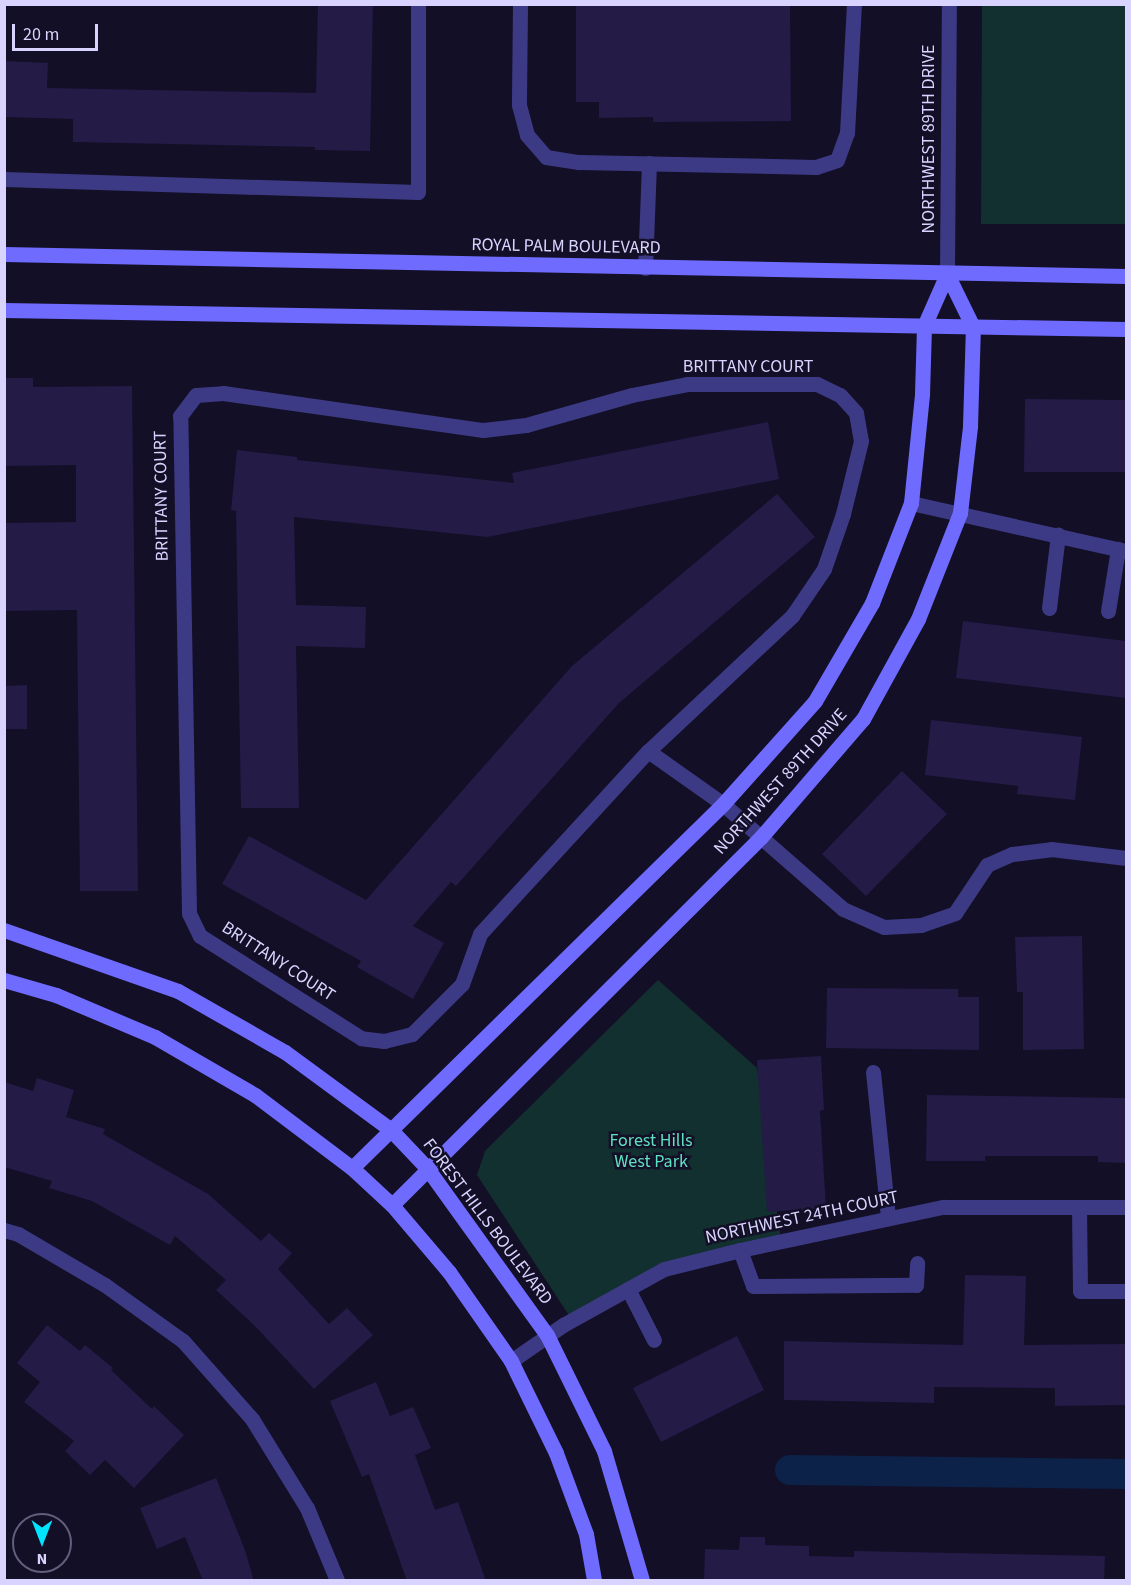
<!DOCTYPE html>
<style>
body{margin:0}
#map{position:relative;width:1131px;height:1585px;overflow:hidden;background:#130f26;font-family:"Source Sans 3",sans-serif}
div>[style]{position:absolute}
.green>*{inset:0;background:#12302f}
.canal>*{height:30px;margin:-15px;padding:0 15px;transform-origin:15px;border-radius:15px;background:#0c2248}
.building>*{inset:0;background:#241b47}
.lane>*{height:15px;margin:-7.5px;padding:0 7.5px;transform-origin:7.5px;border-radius:7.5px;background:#3d3a85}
.street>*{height:15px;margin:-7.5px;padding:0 7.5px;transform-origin:7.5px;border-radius:7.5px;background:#3d3a85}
.secondary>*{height:15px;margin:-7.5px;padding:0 7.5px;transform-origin:7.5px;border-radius:7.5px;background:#6f6bff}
span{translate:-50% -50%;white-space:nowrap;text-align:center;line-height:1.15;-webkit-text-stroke:5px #130f26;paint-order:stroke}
.street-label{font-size:18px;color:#d9d4ff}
.park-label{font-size:18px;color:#5fe0c0}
.frame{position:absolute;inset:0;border:6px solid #d9d4ff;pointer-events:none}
.north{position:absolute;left:12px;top:1513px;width:60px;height:60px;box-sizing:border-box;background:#130f26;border:2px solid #625e7d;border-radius:50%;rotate:180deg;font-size:16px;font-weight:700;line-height:24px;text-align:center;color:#d9d4ff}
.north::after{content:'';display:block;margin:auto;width:21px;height:27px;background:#00e5ff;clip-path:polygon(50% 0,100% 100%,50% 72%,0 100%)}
.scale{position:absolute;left:12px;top:24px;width:86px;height:27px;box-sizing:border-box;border:3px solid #d9d4ff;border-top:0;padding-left:8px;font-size:18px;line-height:21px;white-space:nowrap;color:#d9d4ff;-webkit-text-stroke:4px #130f26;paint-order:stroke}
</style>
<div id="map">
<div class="green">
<div style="clip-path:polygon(982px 5px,1126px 5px,1126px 224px,981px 224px)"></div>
<div style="clip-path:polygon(658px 980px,757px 1068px,781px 1240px,664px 1269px,572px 1320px,477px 1175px,485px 1151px)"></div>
</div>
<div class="canal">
<div style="left:790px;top:1470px;width:336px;rotate:0.7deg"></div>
</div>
<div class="building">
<div style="clip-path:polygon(318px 4px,373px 4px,370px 151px,315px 150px,315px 147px,73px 142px,73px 119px,4px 117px,4px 61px,48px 63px,47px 88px,316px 93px)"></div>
<div style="clip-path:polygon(576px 4px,790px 4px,791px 121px,653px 122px,653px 117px,599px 118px,599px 102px,576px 102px)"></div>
<div style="clip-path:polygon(4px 378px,33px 378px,33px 387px,132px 386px,138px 891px,80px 891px,77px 610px,4px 611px,4px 523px,76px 522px,76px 465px,4px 466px)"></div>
<div style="clip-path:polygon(1025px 399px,1126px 400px,1126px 472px,1024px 472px)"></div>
<div style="clip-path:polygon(768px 422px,779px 479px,487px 537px,294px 517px,296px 605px,366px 607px,365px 648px,296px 646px,299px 808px,241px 808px,236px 511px,231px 510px,237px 450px,297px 457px,297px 460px,514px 483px,512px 473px)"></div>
<div style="clip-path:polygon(777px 494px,815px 537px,619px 703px,456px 886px,451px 882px,413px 926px,444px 943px,413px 999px,357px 967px,361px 961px,222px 884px,249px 836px,366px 900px,572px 666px)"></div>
<div style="clip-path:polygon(963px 621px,1126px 641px,1126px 698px,956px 678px)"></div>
<div style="clip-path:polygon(27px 685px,27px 729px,4px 729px,4px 686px)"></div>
<div style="clip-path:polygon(931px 720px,1082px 737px,1075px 800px,1017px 794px,1018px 786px,925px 775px)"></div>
<div style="clip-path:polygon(902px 771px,947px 814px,866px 896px,822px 854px)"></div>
<div style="clip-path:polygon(1082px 936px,1084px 1049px,1023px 1050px,1023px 992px,1017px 992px,1015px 937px)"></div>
<div style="clip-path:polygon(827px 988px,958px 989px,958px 997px,979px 997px,979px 1050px,826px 1048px)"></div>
<div style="clip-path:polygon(821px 1056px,824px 1110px,820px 1111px,826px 1208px,767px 1212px,757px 1060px)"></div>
<div style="clip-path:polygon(37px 1078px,74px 1090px,66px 1117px,105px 1129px,103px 1134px,208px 1194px,261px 1241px,269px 1233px,292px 1253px,278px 1269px,329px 1324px,347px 1308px,373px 1335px,314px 1389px,254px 1325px,216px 1290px,226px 1280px,175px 1236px,170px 1245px,92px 1201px,49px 1188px,52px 1181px,4px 1167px,4px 1082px,33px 1091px)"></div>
<div style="clip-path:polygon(927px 1095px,1126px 1098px,1126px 1163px,1098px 1162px,1098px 1156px,985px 1156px,985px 1161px,926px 1161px)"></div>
<div style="clip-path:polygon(965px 1275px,1026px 1276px,1024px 1345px,1126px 1344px,1126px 1405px,1055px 1406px,1055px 1388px,934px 1387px,934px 1403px,784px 1400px,784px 1341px,963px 1345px)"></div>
<div style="clip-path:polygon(47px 1325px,80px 1351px,85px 1345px,113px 1368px,111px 1370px,152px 1409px,154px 1406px,184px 1435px,134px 1488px,105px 1460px,90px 1475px,65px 1451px,74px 1441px,24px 1402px,40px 1382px,17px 1363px)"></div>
<div style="clip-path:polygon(737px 1336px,764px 1390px,661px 1442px,633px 1388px)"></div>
<div style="clip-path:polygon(376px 1382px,390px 1416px,413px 1407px,431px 1448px,415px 1455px,435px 1510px,458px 1502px,486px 1581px,407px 1581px,369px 1474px,362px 1477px,330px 1401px)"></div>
<div style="clip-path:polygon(216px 1478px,245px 1550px,254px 1581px,203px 1581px,185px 1537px,157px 1549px,140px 1508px)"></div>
<div style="clip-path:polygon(740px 1537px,765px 1537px,765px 1545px,809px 1546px,809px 1556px,854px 1557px,854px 1551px,1105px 1556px,1104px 1581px,704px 1581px,705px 1549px,739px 1550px)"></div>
</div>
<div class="lane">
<div style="left:520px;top:4px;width:101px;rotate:90.6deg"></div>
<div style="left:519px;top:105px;width:31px;rotate:75deg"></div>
<div style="left:527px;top:135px;width:29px;rotate:49deg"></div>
<div style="left:546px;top:157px;width:33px;rotate:9deg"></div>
<div style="left:579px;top:162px;width:237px;rotate:1.2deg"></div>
<div style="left:816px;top:167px;width:22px;rotate:-18deg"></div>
<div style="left:837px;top:160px;width:29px;rotate:-70deg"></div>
<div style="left:847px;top:133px;width:129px;rotate:-86.9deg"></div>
<div style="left:4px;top:179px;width:414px;rotate:1.8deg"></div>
<div style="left:418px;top:192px;width:188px;rotate:-90deg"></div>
<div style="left:645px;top:268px;width:105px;rotate:-87.8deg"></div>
<div style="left:1049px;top:608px;width:74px;rotate:-83deg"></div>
<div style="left:1108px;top:611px;width:63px;rotate:-80.8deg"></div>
<div style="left:873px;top:1072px;width:147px;rotate:84.1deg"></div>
<div style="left:1079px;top:1207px;width:84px;rotate:89.3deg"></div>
<div style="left:1080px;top:1291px;width:46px"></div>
<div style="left:740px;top:1250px;width:38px;rotate:70deg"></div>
<div style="left:753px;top:1286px;width:163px;rotate:-0.4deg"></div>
<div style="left:916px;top:1285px;width:22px;rotate:-87deg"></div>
<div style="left:628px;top:1289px;width:57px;rotate:63deg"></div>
</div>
<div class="street">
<div style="left:947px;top:274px;width:270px;rotate:-89.6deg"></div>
<div style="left:911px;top:503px;width:220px;rotate:12.6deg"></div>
<div style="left:648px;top:751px;width:248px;rotate:132.6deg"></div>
<div style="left:480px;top:934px;width:53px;rotate:109.8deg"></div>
<div style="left:462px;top:984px;width:71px;rotate:135deg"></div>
<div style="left:412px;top:1034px;width:29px;rotate:166deg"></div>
<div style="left:384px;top:1041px;width:23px;rotate:-173deg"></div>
<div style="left:361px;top:1038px;width:191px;rotate:-147.6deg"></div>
<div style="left:200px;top:936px;width:25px;rotate:-116deg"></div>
<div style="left:189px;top:913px;width:497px;rotate:-91deg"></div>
<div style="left:180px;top:416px;width:26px;rotate:-53deg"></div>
<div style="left:196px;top:395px;width:27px;rotate:-4deg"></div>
<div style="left:223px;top:393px;width:263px;rotate:8.1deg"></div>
<div style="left:483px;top:430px;width:43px;rotate:-6.6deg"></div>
<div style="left:526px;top:425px;width:110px;rotate:-15.8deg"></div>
<div style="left:632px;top:395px;width:56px;rotate:-11.3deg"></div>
<div style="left:687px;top:384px;width:130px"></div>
<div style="left:817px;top:384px;width:25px;rotate:26deg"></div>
<div style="left:840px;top:395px;width:24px;rotate:48deg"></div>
<div style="left:856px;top:413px;width:28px;rotate:80deg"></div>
<div style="left:861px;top:441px;width:75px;rotate:103.9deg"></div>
<div style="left:843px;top:514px;width:58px;rotate:109.1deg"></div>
<div style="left:824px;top:569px;width:57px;rotate:124.2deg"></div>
<div style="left:792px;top:616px;width:197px;rotate:136.8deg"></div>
<div style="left:648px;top:751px;width:92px;rotate:35.2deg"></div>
<div style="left:723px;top:804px;width:159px;rotate:41.2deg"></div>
<div style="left:843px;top:909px;width:45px;rotate:23.7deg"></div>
<div style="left:884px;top:927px;width:37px;rotate:-3deg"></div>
<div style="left:921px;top:925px;width:36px;rotate:-19deg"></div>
<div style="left:955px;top:913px;width:58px;rotate:-56.3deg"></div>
<div style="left:987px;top:865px;width:27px;rotate:-24deg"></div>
<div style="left:1012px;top:854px;width:39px;rotate:-7deg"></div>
<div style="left:1051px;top:849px;width:76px;rotate:6.8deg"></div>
<div style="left:4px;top:1230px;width:15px;rotate:16deg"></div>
<div style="left:18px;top:1234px;width:101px;rotate:30.4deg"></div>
<div style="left:105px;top:1285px;width:96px;rotate:35.7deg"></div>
<div style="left:183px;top:1341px;width:104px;rotate:48.5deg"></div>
<div style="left:252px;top:1419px;width:105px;rotate:58.3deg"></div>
<div style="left:307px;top:1508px;width:78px;rotate:67.4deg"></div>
<div style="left:511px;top:1361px;width:63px;rotate:-34.7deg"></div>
<div style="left:563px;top:1325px;width:115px;rotate:-29deg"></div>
<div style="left:664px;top:1269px;width:78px;rotate:-14deg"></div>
<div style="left:740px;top:1250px;width:208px;rotate:-12deg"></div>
<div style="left:943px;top:1207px;width:183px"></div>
</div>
<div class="secondary">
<div style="left:4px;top:254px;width:1122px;rotate:1.12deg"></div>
<div style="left:4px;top:310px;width:1122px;rotate:0.97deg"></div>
<div style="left:4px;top:930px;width:184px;rotate:19.3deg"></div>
<div style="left:178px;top:991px;width:123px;rotate:29.7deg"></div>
<div style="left:285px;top:1052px;width:132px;rotate:36.3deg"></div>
<div style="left:391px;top:1130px;width:52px;rotate:46.5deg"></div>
<div style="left:427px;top:1168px;width:206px;rotate:54.3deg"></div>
<div style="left:547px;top:1335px;width:129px;rotate:63.8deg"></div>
<div style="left:604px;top:1451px;width:134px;rotate:73.6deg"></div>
<div style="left:4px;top:980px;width:54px;rotate:16.1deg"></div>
<div style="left:56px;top:995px;width:108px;rotate:23deg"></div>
<div style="left:155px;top:1037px;width:116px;rotate:30.1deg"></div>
<div style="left:255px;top:1095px;width:121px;rotate:37deg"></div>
<div style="left:352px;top:1168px;width:54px;rotate:42.8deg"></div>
<div style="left:392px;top:1205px;width:88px;rotate:49.6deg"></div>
<div style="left:449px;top:1272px;width:108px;rotate:55.1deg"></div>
<div style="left:511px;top:1361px;width:102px;rotate:63.9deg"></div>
<div style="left:556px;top:1453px;width:86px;rotate:69.7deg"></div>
<div style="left:586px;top:1534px;width:47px;rotate:80.1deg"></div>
<div style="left:352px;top:1168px;width:520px;rotate:-44.45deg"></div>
<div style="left:723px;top:804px;width:138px;rotate:-48.2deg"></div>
<div style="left:815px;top:701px;width:113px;rotate:-59.8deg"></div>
<div style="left:872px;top:603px;width:107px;rotate:-68.7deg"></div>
<div style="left:911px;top:503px;width:110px;rotate:-84.2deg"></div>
<div style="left:922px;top:394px;width:68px;rotate:-88.3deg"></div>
<div style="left:924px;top:326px;width:57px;rotate:-66.1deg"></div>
<div style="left:392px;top:1205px;width:521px;rotate:-44.92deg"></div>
<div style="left:761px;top:837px;width:156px;rotate:-49.2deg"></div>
<div style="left:863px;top:719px;width:114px;rotate:-61.2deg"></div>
<div style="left:918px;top:619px;width:114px;rotate:-68.4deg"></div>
<div style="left:960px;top:513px;width:88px;rotate:-83.4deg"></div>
<div style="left:970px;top:426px;width:99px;rotate:-88.3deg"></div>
<div style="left:973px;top:327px;width:59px;rotate:-116.1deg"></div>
</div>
<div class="street-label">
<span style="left:929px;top:139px;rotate:-90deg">NORTHWEST 89TH DRIVE</span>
<span style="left:566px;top:247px;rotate:1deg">ROYAL PALM BOULEVARD</span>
<span style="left:748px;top:367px">BRITTANY COURT</span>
<span style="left:162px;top:496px;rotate:-91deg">BRITTANY COURT</span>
<span style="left:781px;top:782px;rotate:-48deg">NORTHWEST 89TH DRIVE</span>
<span style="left:278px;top:962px;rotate:33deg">BRITTANY COURT</span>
<span style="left:802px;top:1218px;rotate:-12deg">NORTHWEST 24TH COURT</span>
<span style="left:487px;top:1222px;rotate:53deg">FOREST HILLS BOULEVARD</span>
</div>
<div class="park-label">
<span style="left:651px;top:1152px">Forest Hills<br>West Park</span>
</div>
<div class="frame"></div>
<div class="north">N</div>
<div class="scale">20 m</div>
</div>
